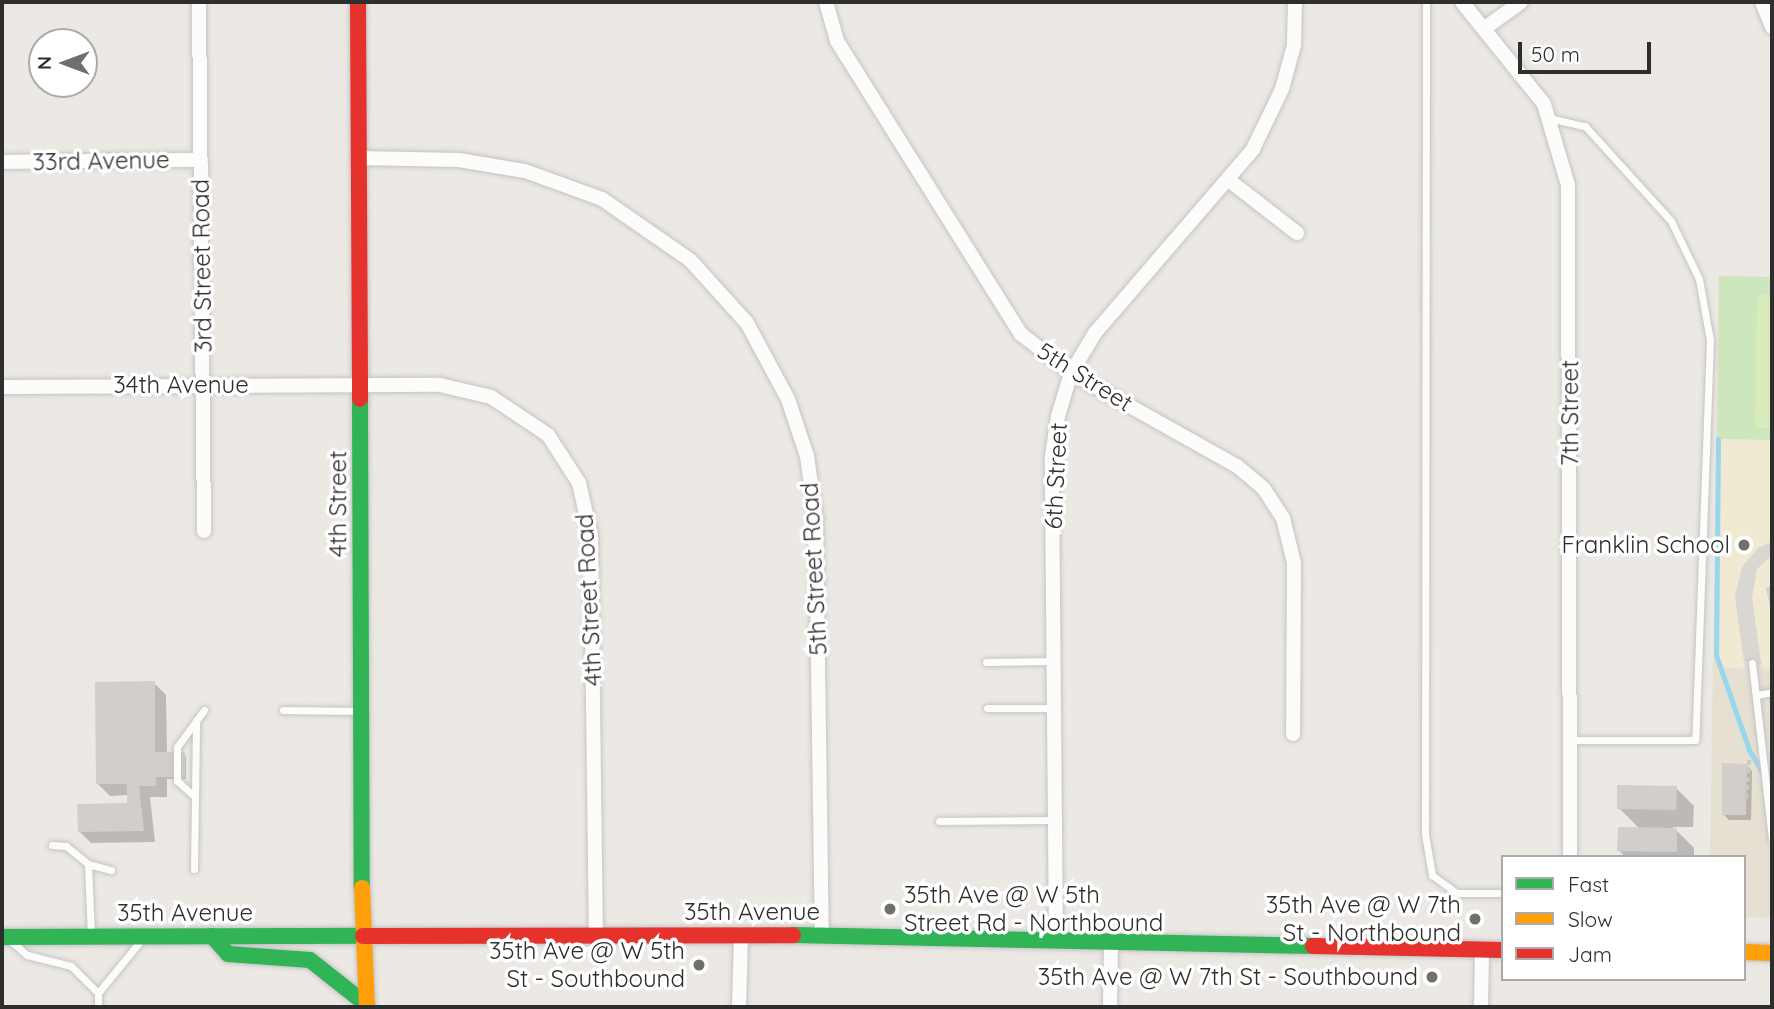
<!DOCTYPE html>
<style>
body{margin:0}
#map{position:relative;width:1774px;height:1009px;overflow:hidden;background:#ece8e4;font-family:Quicksand,sans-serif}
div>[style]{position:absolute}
.education>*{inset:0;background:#e6e0d3}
.green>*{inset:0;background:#cee6be}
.sand>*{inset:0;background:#f0ead3}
.pitch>*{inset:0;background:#d9eabb}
.plaza>*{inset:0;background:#dad6d2}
.shadow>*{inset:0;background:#0003}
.stream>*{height:5px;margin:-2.5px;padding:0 2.5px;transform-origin:2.5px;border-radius:2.5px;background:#99d6ec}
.building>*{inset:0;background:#d1cecb}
.path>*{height:3.5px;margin-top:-1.75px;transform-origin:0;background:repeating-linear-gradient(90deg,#c9c9c8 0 5px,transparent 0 8.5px)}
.roads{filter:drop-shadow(0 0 2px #c5c4c5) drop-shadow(0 0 2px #c5c4c5)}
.lane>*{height:7px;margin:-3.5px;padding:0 3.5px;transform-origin:3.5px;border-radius:3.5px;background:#fcfcfb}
.street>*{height:14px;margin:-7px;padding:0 7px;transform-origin:7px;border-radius:7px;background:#fcfcfb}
.fast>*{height:16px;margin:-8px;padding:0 8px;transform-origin:8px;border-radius:8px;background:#30b455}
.slow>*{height:16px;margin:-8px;padding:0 8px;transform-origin:8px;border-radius:8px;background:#ff9f0a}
.jam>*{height:16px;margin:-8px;padding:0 8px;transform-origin:8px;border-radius:8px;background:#e5322d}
.dots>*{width:19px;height:19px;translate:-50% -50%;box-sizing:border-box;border:4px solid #fff;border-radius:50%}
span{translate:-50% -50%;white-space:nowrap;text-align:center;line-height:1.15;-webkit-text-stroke:7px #fff;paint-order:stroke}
.street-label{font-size:24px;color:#2e2e2e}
.poi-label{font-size:24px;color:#2e2e2e}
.right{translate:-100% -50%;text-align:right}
.left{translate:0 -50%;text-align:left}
.frame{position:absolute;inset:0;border:4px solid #2e2e2e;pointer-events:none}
.legend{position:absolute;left:1501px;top:855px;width:245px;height:126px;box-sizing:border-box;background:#fff;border:2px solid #ababab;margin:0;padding:9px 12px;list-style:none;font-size:21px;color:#2e2e2e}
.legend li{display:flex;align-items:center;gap:14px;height:35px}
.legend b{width:35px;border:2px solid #ababab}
.north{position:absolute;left:28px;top:28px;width:70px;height:70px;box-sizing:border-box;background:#fff;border:2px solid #ababab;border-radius:50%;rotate:270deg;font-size:19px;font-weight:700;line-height:28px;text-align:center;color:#2e2e2e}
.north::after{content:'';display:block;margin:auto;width:24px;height:32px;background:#706f6e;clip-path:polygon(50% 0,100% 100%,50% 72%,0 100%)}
.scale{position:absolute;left:1518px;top:42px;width:133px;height:32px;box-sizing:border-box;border:4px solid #2e2e2e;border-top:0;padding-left:9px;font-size:21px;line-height:24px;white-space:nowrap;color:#2e2e2e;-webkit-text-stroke:5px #fff;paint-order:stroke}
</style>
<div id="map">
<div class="education">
<div style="clip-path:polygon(1719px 276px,1772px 277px,1772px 918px,1744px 917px,1744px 857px,1710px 857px)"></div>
</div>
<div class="green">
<div style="clip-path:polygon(1719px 276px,1772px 277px,1772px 440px,1717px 439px)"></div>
</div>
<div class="sand">
<div style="clip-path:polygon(1720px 439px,1772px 440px,1772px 542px,1758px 548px,1735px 596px,1745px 669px,1723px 667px,1717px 652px)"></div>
<div style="clip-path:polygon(1772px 555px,1772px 586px,1766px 588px,1772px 614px,1772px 670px,1762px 668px,1752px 598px,1757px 569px)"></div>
</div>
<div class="pitch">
<div style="clip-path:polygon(1757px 295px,1772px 295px,1772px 428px,1755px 428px)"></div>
</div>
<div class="plaza">
<div style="clip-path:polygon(1772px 542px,1772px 555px,1757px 569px,1752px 598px,1761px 664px,1744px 661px,1735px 596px,1742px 567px,1758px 548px)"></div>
</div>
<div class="shadow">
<div style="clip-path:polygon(154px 683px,166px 695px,167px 754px,186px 756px,186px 779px,167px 779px,167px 797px,150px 797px,155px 842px,91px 843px,79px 831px,129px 805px,129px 795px,110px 796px,98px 784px)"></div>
<div style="clip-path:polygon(1746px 765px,1752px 771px,1751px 820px,1729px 820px,1723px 814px)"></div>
<div style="clip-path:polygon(1676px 788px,1694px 806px,1693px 827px,1673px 827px,1694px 848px,1694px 857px,1625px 857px,1619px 850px,1640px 829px,1619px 808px)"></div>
</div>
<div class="stream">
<div style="left:1718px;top:439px;width:216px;rotate:90.5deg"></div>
<div style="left:1716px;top:655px;width:101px;rotate:70.8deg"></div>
<div style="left:1749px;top:750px;width:45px;rotate:59.5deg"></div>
</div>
<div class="building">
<div style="clip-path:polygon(1772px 586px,1772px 610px,1771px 610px,1766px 588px)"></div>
<div style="clip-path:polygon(155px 681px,155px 752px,185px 752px,185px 777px,156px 777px,156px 786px,139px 786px,144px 831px,78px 832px,77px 804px,127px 803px,127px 784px,96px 784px,95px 682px)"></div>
<div style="clip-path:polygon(1722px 763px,1747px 764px,1746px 815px,1722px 815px)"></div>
<div style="clip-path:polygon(1617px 785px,1677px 786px,1676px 810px,1617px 809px)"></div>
<div style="clip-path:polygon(1618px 827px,1677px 828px,1677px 852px,1617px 851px)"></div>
</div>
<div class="path">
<div style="left:1746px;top:799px;width:41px;rotate:-85.8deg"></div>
</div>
<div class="roads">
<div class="lane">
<div style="left:1426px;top:2px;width:832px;rotate:90.07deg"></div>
<div style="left:1425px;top:834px;width:42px;rotate:80.3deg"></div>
<div style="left:1432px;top:875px;width:31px;rotate:36deg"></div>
<div style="left:1457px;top:893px;width:46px"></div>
<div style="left:1549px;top:118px;width:37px;rotate:13deg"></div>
<div style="left:1585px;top:126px;width:128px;rotate:47.8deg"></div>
<div style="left:1671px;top:221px;width:64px;rotate:64.2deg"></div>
<div style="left:1699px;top:279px;width:62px;rotate:79.8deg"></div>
<div style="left:1710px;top:340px;width:400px;rotate:92.1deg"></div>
<div style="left:1695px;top:740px;width:125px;rotate:180deg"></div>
<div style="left:986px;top:662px;width:67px;rotate:-0.9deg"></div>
<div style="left:1752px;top:663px;width:177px;rotate:83.5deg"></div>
<div style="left:1757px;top:695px;width:15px;rotate:-11deg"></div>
<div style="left:987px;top:708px;width:66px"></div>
<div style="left:283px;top:710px;width:76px;rotate:0.8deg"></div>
<div style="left:195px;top:797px;width:24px;rotate:-138deg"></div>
<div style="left:177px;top:781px;width:34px;rotate:-90deg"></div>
<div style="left:177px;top:747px;width:46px;rotate:-53.9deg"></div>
<div style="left:939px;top:821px;width:115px;rotate:-0.5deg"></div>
<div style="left:52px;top:845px;width:14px;rotate:4deg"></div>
<div style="left:66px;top:846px;width:28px;rotate:39deg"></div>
<div style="left:88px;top:864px;width:24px;rotate:15deg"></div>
<div style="left:88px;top:864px;width:73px;rotate:87.6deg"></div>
<div style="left:194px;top:869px;width:148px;rotate:-89.2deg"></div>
<div style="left:12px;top:942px;width:20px;rotate:41deg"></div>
<div style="left:27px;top:955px;width:45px;rotate:14deg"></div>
<div style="left:71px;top:966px;width:38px;rotate:45deg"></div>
<div style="left:98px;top:1007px;width:14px;rotate:-90deg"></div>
<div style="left:98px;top:993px;width:68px;rotate:-50.9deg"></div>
</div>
<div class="street">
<div style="left:199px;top:2px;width:529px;rotate:89.46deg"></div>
<div style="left:826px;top:2px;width:41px;rotate:74.2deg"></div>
<div style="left:837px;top:41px;width:346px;rotate:57.9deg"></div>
<div style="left:1021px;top:334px;width:63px;rotate:38deg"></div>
<div style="left:1071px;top:373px;width:190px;rotate:29.3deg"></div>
<div style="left:1237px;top:466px;width:35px;rotate:40deg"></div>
<div style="left:1264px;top:489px;width:35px;rotate:57deg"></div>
<div style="left:1283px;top:518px;width:46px;rotate:76.3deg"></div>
<div style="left:1294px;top:563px;width:171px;rotate:90.3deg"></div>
<div style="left:1462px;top:2px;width:131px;rotate:51.2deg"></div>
<div style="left:1544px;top:104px;width:84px;rotate:73.5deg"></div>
<div style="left:1568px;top:185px;width:672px;rotate:89.83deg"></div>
<div style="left:1762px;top:2px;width:27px;rotate:68deg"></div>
<div style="left:1485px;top:28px;width:44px;rotate:-35.8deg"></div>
<div style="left:359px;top:158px;width:100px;rotate:1.1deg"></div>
<div style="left:459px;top:160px;width:67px;rotate:9.5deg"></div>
<div style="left:525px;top:171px;width:82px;rotate:20deg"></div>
<div style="left:602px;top:199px;width:107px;rotate:34.7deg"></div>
<div style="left:690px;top:260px;width:85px;rotate:47.9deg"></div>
<div style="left:747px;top:323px;width:86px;rotate:61.7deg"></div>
<div style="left:788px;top:399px;width:60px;rotate:71.6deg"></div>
<div style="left:807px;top:456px;width:65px;rotate:82deg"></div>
<div style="left:816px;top:520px;width:415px;rotate:89.2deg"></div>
<div style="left:2px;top:162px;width:199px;rotate:-0.6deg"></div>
<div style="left:1230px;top:181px;width:85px;rotate:37.8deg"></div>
<div style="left:2px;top:387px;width:438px;rotate:-0.3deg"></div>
<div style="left:440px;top:385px;width:52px;rotate:13.2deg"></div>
<div style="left:491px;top:397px;width:69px;rotate:33.7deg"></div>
<div style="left:548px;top:435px;width:57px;rotate:57.1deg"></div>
<div style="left:579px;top:483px;width:54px;rotate:77.2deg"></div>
<div style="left:591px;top:536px;width:398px;rotate:89.3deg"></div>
<div style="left:1056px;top:941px;width:485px;rotate:-90.5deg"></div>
<div style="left:1052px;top:456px;width:40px;rotate:-81.5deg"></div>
<div style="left:1058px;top:416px;width:45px;rotate:-73.2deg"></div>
<div style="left:1071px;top:373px;width:47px;rotate:-59deg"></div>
<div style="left:1095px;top:333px;width:243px;rotate:-49.3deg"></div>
<div style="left:1253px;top:149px;width:67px;rotate:-64.2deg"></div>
<div style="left:1282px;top:89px;width:46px;rotate:-74.7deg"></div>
<div style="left:1294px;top:45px;width:43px;rotate:-88.7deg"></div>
<div style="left:739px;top:1007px;width:73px;rotate:-88.4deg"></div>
<div style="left:1110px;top:1007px;width:65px;rotate:-89.1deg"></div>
<div style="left:1481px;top:1007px;width:57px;rotate:-89deg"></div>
</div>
<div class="fast">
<div style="left:360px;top:399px;width:489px;rotate:89.8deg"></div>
<div style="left:793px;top:935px;width:520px;rotate:1.21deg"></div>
<div style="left:212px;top:936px;width:24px;rotate:48deg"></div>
<div style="left:228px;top:954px;width:82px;rotate:4.2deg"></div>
<div style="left:310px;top:960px;width:73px;rotate:38.3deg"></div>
<div style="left:2px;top:937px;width:361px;rotate:-0.2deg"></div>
</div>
<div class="slow">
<div style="left:362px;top:888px;width:119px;rotate:87.6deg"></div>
<div style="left:1744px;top:952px;width:28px;rotate:2deg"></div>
</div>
<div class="jam">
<div style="left:358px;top:2px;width:397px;rotate:89.7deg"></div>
<div style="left:363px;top:936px;width:430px;rotate:-0.1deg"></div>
<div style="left:1313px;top:946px;width:190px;rotate:1.2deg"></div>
</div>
</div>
<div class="dots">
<div style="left:1744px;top:545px;background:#706f6e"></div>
<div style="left:890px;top:909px;background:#706f6e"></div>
<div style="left:1475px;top:919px;background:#706f6e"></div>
<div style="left:699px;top:965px;background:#706f6e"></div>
<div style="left:1432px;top:977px;background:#706f6e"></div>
</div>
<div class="street-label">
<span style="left:101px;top:161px;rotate:-1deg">33rd Avenue</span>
<span style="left:202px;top:266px;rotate:-91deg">3rd Street Road</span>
<span style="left:1085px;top:377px;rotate:32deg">5th Street</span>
<span style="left:181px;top:385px">34th Avenue</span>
<span style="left:1570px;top:413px;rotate:-90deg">7th Street</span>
<span style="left:1056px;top:476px;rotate:-87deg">6th Street</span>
<span style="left:338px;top:504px;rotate:-90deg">4th Street</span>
<span style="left:814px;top:569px;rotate:-93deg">5th Street Road</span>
<span style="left:589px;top:600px;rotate:-93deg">4th Street Road</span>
<span style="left:752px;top:912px">35th Avenue</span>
<span style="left:185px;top:913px">35th Avenue</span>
</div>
<div class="poi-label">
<span class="right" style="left:1730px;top:545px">Franklin School</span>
<span class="left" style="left:904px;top:909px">35th Ave @ W 5th<br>Street Rd - Northbound</span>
<span class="right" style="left:1461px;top:919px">35th Ave @ W 7th<br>St - Northbound</span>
<span class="right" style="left:685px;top:965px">35th Ave @ W 5th<br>St - Southbound</span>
<span class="right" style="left:1418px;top:977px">35th Ave @ W 7th St - Southbound</span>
</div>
<div class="frame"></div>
<ul class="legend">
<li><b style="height:9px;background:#30b455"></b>Fast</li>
<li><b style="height:9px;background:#ff9f0a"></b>Slow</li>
<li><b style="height:9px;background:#e5322d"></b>Jam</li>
</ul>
<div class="north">N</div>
<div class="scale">50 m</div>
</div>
